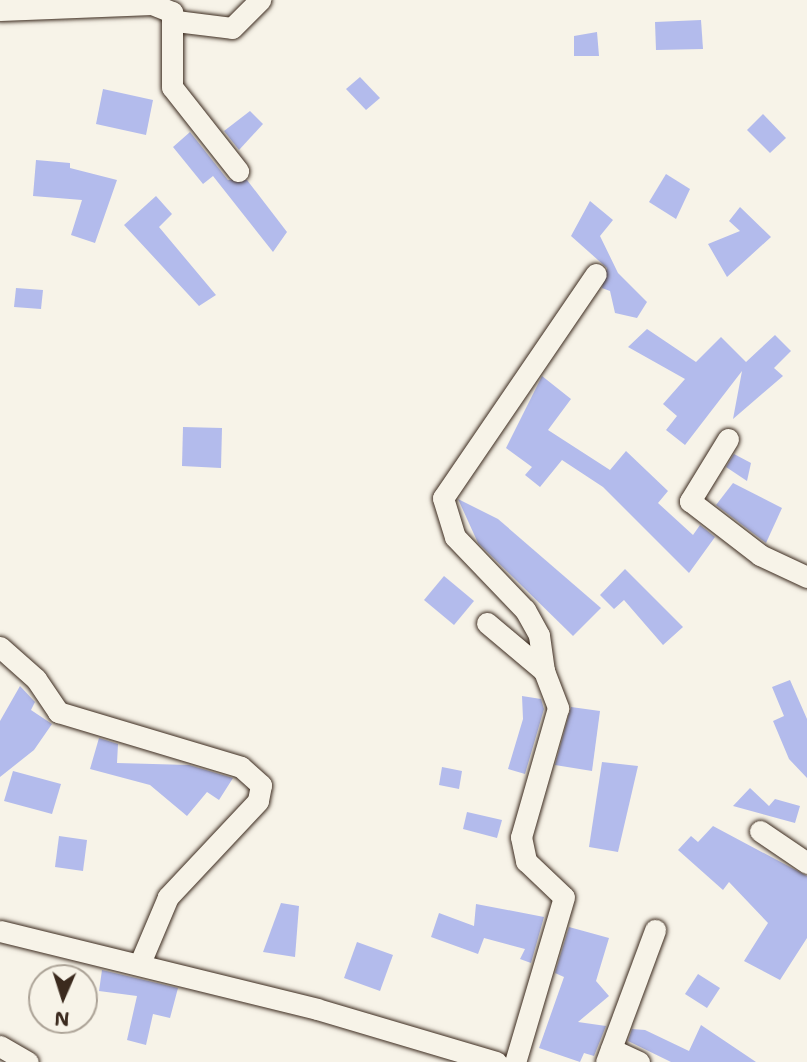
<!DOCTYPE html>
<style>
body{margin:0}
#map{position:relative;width:807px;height:1062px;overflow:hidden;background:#f7f3e8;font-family:"Shantell Sans",sans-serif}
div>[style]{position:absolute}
.building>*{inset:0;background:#b3bbec}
.roads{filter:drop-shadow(0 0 2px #3b2a1e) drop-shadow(0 0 2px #3b2a1e)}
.minor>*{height:21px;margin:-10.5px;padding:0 10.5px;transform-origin:10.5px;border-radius:10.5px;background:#f7f3e8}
span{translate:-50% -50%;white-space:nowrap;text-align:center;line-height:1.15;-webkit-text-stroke:5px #f7f3e8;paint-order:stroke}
.north{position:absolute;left:28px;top:964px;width:70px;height:70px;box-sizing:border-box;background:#f7f3e8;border:2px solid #aca397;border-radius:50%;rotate:183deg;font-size:19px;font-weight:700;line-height:28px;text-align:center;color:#3b2a1e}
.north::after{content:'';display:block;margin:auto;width:24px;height:32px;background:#3b2a1e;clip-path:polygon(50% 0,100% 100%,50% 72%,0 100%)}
</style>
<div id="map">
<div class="building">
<div style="clip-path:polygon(701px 20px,703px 49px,656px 50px,655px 22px)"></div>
<div style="clip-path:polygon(597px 32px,599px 56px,574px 56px,574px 36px)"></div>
<div style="clip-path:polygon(360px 77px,380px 98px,366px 110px,346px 89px)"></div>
<div style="clip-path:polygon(103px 89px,153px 100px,146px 135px,96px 124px)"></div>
<div style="clip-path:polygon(250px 111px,263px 124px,239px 150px,224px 131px)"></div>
<div style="clip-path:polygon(763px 114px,786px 138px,770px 153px,747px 130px)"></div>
<div style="clip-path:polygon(190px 132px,228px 180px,247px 180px,287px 232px,273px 252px,213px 176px,203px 184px,173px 147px)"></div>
<div style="clip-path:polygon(36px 160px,70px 163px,70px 168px,117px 180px,95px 243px,71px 235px,82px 200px,33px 196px)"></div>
<div style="clip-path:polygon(666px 174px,690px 189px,676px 219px,649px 202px)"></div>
<div style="clip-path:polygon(156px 196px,172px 214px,159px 227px,216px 295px,199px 306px,124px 225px)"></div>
<div style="clip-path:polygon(590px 201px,613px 220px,600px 236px,618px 273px,647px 302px,637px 318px,615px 313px,610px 291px,602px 288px,607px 268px,571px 236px)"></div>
<div style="clip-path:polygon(740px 207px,771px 237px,727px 277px,708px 244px,740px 231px,729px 221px)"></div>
<div style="clip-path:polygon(16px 288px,43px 290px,41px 309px,14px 307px)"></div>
<div style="clip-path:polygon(647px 329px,696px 362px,721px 337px,746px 362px,775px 335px,791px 351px,774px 368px,783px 376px,733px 419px,742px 371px,685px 445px,666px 430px,677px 416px,663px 404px,685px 379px,628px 347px)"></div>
<div style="clip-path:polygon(542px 376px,571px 399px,548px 430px,610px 470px,626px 451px,668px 491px,658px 503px,693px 535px,700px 525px,715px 537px,689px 573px,603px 487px,562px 460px,540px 487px,525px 475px,532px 467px,506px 448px)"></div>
<div style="clip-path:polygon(183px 427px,222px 428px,221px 468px,182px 466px)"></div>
<div style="clip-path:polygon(734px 454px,751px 463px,747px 481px,726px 467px)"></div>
<div style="clip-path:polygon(733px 483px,782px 508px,766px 543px,716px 505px)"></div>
<div style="clip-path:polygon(458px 499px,498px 519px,601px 608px,573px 636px,478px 543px)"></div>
<div style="clip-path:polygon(625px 569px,683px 627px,663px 645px,624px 600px,614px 609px,600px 595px)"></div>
<div style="clip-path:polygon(444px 576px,474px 601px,454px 625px,424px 600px)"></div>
<div style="clip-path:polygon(790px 680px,807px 719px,807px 778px,789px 759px,773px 721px,784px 716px,772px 687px)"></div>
<div style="clip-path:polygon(20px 686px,35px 702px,31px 710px,52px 724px,34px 750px,0 777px,0 721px)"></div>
<div style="clip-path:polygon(522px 696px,541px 699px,544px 709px,525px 774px,508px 769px,523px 719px)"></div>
<div style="clip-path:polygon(571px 707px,600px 711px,592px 771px,555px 765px)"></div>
<div style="clip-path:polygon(99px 738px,118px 744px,117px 763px,189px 765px,233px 778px,219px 800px,207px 792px,187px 816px,150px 785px,90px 769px)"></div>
<div style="clip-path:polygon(602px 762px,638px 766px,618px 852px,589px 847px)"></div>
<div style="clip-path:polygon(442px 767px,462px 771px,459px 789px,439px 785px)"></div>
<div style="clip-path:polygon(13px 771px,61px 784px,52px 814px,4px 801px)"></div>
<div style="clip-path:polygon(750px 788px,769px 806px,775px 799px,800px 806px,795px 823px,733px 806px)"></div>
<div style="clip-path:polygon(467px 812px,502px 820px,497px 838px,463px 829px)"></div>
<div style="clip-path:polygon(713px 826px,807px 876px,807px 938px,780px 980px,744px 961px,768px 923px,729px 882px,723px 890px,678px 850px,691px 836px,698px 842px)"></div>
<div style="clip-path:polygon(59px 836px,87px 840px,83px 871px,55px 867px)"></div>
<div style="clip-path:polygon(281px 903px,299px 906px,295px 957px,263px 952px)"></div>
<div style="clip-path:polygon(476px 904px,544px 917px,531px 963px,520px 959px,525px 949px,484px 938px,478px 954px,431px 937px,439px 913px,474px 926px)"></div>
<div style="clip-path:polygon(569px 927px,609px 938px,596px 981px,609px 996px,578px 1022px,606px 1026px,594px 1056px,584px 1053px,580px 1062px,539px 1048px,564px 977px,555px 973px)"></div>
<div style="clip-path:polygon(357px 942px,393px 955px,380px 991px,344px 978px)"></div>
<div style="clip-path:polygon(102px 970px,178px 988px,170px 1018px,153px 1014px,146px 1045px,127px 1040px,137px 996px,99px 991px)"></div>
<div style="clip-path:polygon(698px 974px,720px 988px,707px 1008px,685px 994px)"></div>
<div style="clip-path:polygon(701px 1025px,756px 1062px,671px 1062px,628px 1041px,632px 1029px,645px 1030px,689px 1051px)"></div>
</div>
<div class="roads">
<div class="minor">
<div style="left:0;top:10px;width:152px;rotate:-2.3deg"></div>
<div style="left:152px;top:4px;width:22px;rotate:22deg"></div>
<div style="left:172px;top:12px;width:75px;rotate:90deg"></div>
<div style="left:172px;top:87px;width:107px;rotate:51.8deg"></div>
<div style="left:176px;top:21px;width:56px;rotate:7.1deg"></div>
<div style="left:232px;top:28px;width:40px;rotate:-45deg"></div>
<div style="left:728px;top:439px;width:73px;rotate:121.5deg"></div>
<div style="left:690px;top:501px;width:88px;rotate:37.6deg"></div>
<div style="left:760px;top:555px;width:52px;rotate:25.1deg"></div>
<div style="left:487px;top:623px;width:75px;rotate:40.1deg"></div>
<div style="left:544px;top:671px;width:40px;rotate:69deg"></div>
<div style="left:558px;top:708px;width:134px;rotate:106deg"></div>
<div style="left:521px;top:837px;width:25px;rotate:78deg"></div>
<div style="left:526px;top:861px;width:52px;rotate:43.5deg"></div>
<div style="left:564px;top:897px;width:172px;rotate:106.5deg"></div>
<div style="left:0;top:647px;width:48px;rotate:41.6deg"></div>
<div style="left:36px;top:679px;width:40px;rotate:56deg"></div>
<div style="left:58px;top:712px;width:191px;rotate:16.7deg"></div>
<div style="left:241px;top:767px;width:27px;rotate:42deg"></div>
<div style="left:261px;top:785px;width:16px;rotate:101deg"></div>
<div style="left:258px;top:801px;width:132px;rotate:133.2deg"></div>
<div style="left:168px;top:897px;width:72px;rotate:113deg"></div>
<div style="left:544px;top:671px;width:36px;rotate:-98deg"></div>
<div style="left:539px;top:635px;width:29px;rotate:-119deg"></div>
<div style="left:525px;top:610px;width:101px;rotate:-133.8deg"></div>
<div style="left:455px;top:537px;width:41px;rotate:-107.1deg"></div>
<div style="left:443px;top:498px;width:271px;rotate:-55.7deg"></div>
<div style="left:760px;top:831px;width:57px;rotate:34.2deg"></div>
<div style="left:0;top:931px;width:326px;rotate:13.8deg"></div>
<div style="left:317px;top:1009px;width:187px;rotate:16.5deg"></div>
<div style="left:0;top:1046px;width:32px;rotate:30deg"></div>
<div style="left:611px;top:1049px;width:31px;rotate:25deg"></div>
<div style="left:606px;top:1062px;width:141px;rotate:-69.6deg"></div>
</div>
</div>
<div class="north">N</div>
</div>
